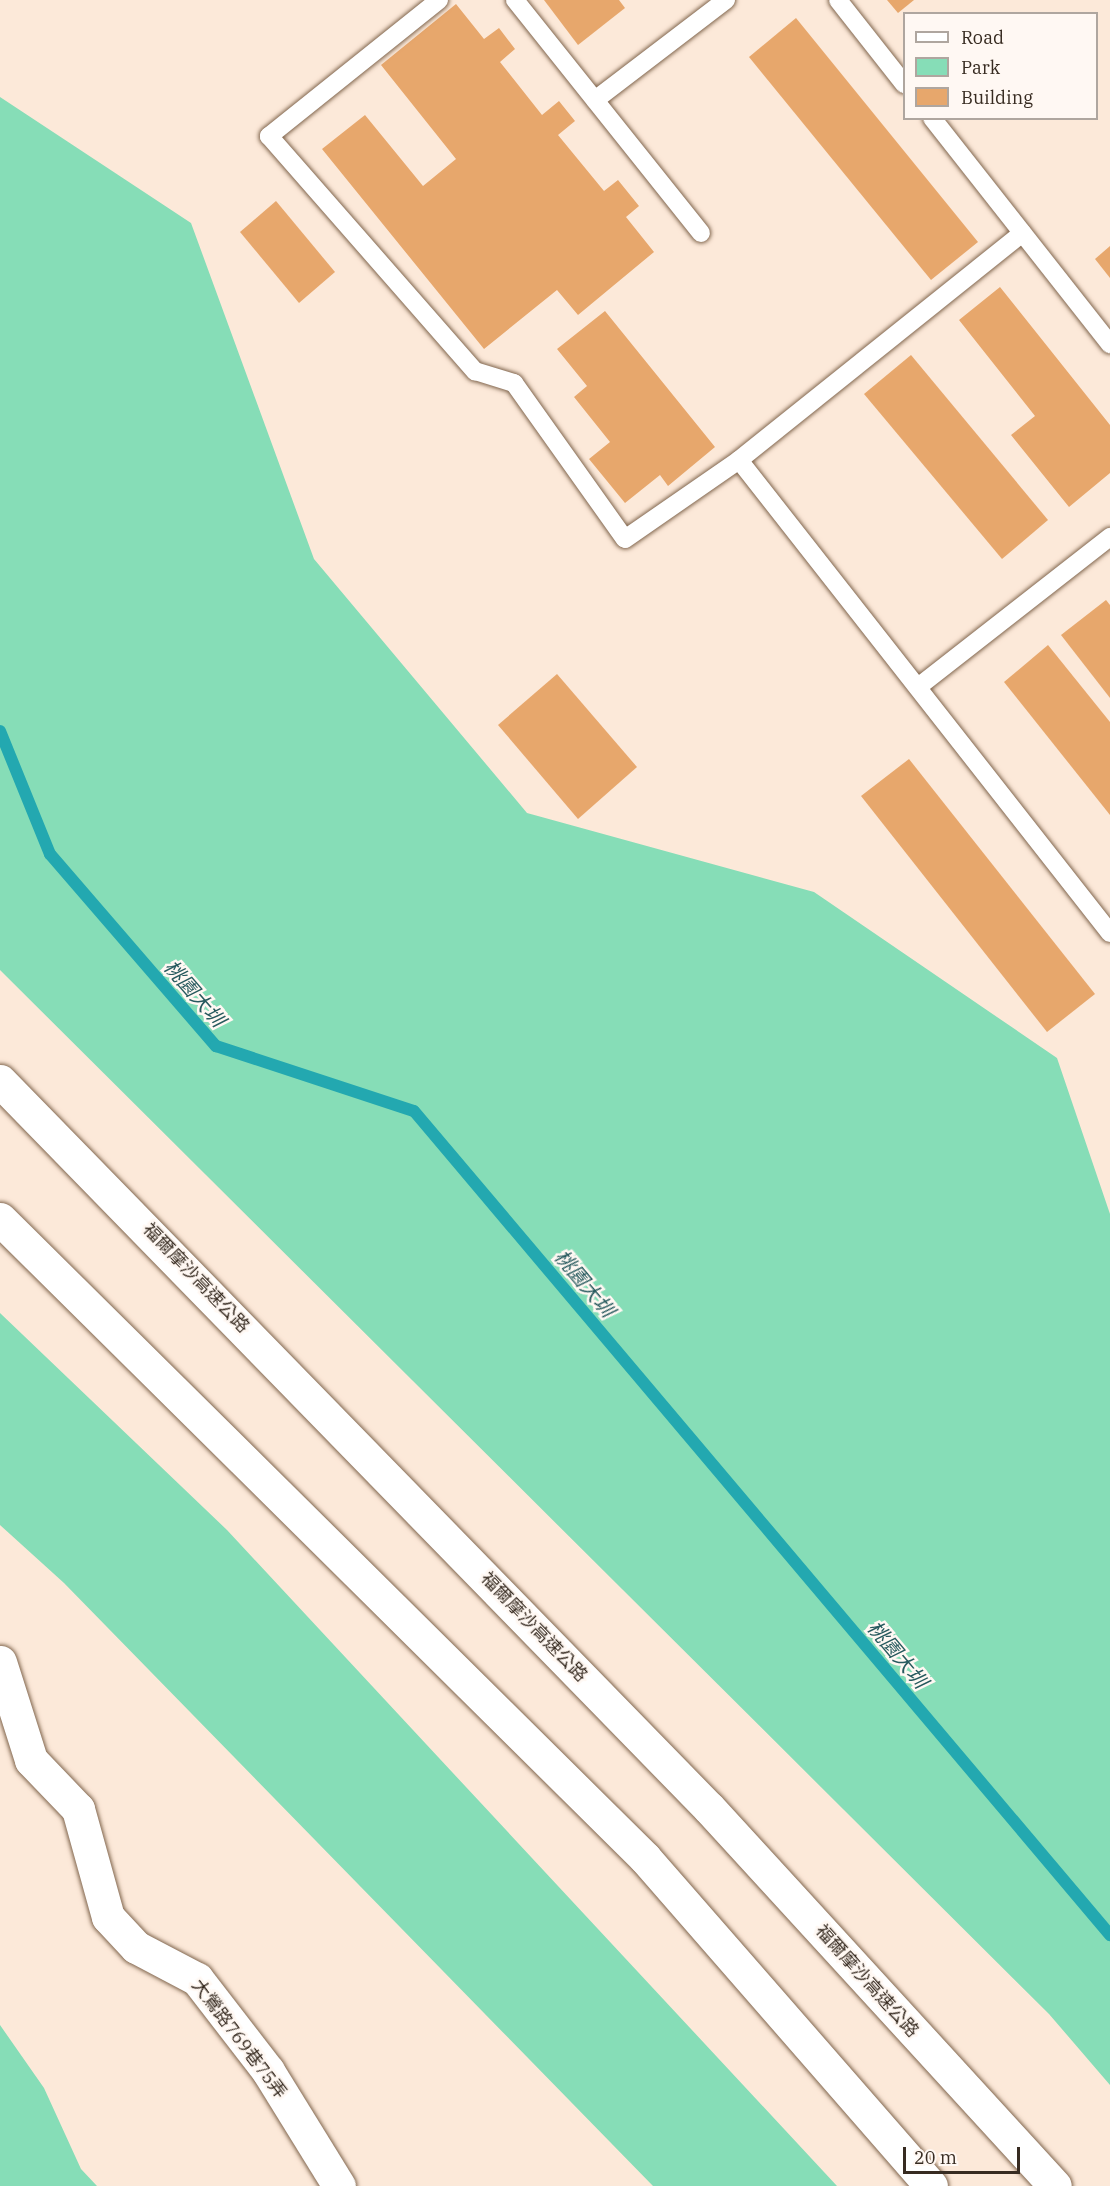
<!DOCTYPE html>
<meta charset="utf-8">
<style>
body{margin:0}
#map{position:relative;width:1110px;height:2186px;overflow:hidden;background:#fce9d9;font-family:"IBM Plex Serif","Noto Sans TC",serif}
div>[style]{position:absolute}
.green>*{inset:0;background:#86ddb7}
.stream>*{height:12px;margin:-6px;padding:0 6px;transform-origin:6px;border-radius:6px;background:#23a8b0}
.building>*{inset:0;background:#e7a76c}
.roads{filter:drop-shadow(0 0 2px #81664e) drop-shadow(0 0 2px #81664e)}
.lane>*{height:18px;margin:-9px;padding:0 9px;transform-origin:9px;border-radius:9px;background:#fff}
.street>*{height:33px;margin:-16.5px;padding:0 16.5px;transform-origin:16.5px;border-radius:16.5px;background:#fff}
.highway>*{height:33px;margin:-16.5px;padding:0 16.5px;transform-origin:16.5px;border-radius:16.5px;background:#fff}
span{translate:-50% -50%;white-space:nowrap;text-align:center;line-height:1.15;-webkit-text-stroke:5px #fff8f3;paint-order:stroke}
.street-label{font-size:18px;color:#372b21}
.water-label{font-size:20px;color:#275a5e;font-style:italic}
.legend{position:absolute;left:903px;top:12px;width:195px;height:108px;box-sizing:border-box;background:#fff8f3;border:2px solid #afa69f;margin:0;padding:8px 10px;list-style:none;font-size:18px;color:#372b21}
.legend li{display:flex;align-items:center;gap:12px;height:30px}
.legend b{width:30px;border:2px solid #afa69f}
.scale{position:absolute;left:903px;top:2147px;width:117px;height:27px;box-sizing:border-box;border:3px solid #372b21;border-top:0;padding-left:8px;font-size:18px;line-height:21px;white-space:nowrap;color:#372b21;-webkit-text-stroke:4px #fff8f3;paint-order:stroke}
</style>
<div id="map">
<div class="green">
<div style="clip-path:polygon(0 97px,191px 223px,314px 559px,527px 813px,814px 892px,1057px 1058px,1110px 1214px,1110px 2085px,1049px 2014px,0 970px)"></div>
<div style="clip-path:polygon(0 1313px,227px 1530px,837px 2186px,653px 2186px,64px 1583px,0 1525px)"></div>
<div style="clip-path:polygon(0 2025px,44px 2088px,81px 2169px,97px 2186px,0 2186px)"></div>
</div>
<div class="stream">
<div style="left:0;top:731px;width:133px;rotate:67.9deg"></div>
<div style="left:50px;top:854px;width:254px;rotate:49.2deg"></div>
<div style="left:216px;top:1046px;width:208px;rotate:18.2deg"></div>
<div style="left:414px;top:1111px;width:1079px;rotate:49.81deg"></div>
</div>
<div class="building">
<div style="clip-path:polygon(544px 0,619px 0,625px 8px,578px 45px)"></div>
<div style="clip-path:polygon(887px 0,914px 0,898px 13px)"></div>
<div style="clip-path:polygon(456px 4px,484px 39px,499px 28px,515px 49px,500px 62px,542px 115px,559px 101px,575px 121px,558px 135px,604px 191px,618px 180px,639px 206px,626px 217px,654px 252px,578px 315px,557px 290px,484px 349px,322px 149px,365px 115px,423px 186px,456px 159px,381px 65px)"></div>
<div style="clip-path:polygon(796px 18px,978px 242px,931px 280px,749px 57px)"></div>
<div style="clip-path:polygon(276px 201px,335px 272px,299px 303px,240px 232px)"></div>
<div style="clip-path:polygon(1110px 246px,1110px 278px,1095px 259px)"></div>
<div style="clip-path:polygon(1000px 287px,1110px 425px,1110px 473px,1069px 507px,1011px 435px,1035px 416px,959px 320px)"></div>
<div style="clip-path:polygon(605px 311px,715px 447px,668px 486px,660px 475px,625px 503px,589px 459px,610px 442px,574px 397px,587px 386px,557px 349px)"></div>
<div style="clip-path:polygon(911px 355px,1048px 520px,1002px 559px,864px 394px)"></div>
<div style="clip-path:polygon(1106px 600px,1110px 605px,1110px 698px,1061px 635px)"></div>
<div style="clip-path:polygon(1048px 645px,1110px 722px,1110px 815px,1004px 682px)"></div>
<div style="clip-path:polygon(557px 674px,637px 767px,578px 819px,498px 725px)"></div>
<div style="clip-path:polygon(909px 759px,1095px 994px,1047px 1032px,861px 796px)"></div>
</div>
<div class="roads">
<div class="lane">
<div style="left:439px;top:0;width:218px;rotate:141.3deg"></div>
<div style="left:269px;top:136px;width:313px;rotate:48.8deg"></div>
<div style="left:475px;top:371px;width:41px;rotate:17.1deg"></div>
<div style="left:514px;top:383px;width:191px;rotate:54.6deg"></div>
<div style="left:625px;top:539px;width:139px;rotate:-34.7deg"></div>
<div style="left:739px;top:460px;width:363px;rotate:-38.7deg"></div>
<div style="left:515px;top:0;width:298px;rotate:51.4deg"></div>
<div style="left:838px;top:0;width:107px;rotate:51.8deg"></div>
<div style="left:595px;top:100px;width:165px;rotate:-37.4deg"></div>
<div style="left:932px;top:118px;width:288px;rotate:51.8deg"></div>
<div style="left:739px;top:460px;width:601px;rotate:51.89deg"></div>
<div style="left:918px;top:687px;width:244px;rotate:-38deg"></div>
</div>
<div class="street">
<div style="left:0;top:1662px;width:103px;rotate:72.4deg"></div>
<div style="left:31px;top:1760px;width:68px;rotate:46.2deg"></div>
<div style="left:78px;top:1809px;width:112px;rotate:74.5deg"></div>
<div style="left:108px;top:1917px;width:41px;rotate:47deg"></div>
<div style="left:136px;top:1947px;width:69px;rotate:27.7deg"></div>
<div style="left:197px;top:1979px;width:116px;rotate:52.3deg"></div>
<div style="left:268px;top:2071px;width:135px;rotate:58.3deg"></div>
</div>
<div class="highway">
<div style="left:0;top:1081px;width:1015px;rotate:45.72deg"></div>
<div style="left:709px;top:1808px;width:512px;rotate:47.53deg"></div>
<div style="left:0;top:1219px;width:908px;rotate:44.73deg"></div>
<div style="left:645px;top:1858px;width:435px;rotate:48.9deg"></div>
</div>
</div>
<div class="street-label">
<span style="left:196px;top:1278px;rotate:46deg">福爾摩沙高速公路</span>
<span style="left:534px;top:1627px;rotate:46deg">福爾摩沙高速公路</span>
<span style="left:867px;top:1981px;rotate:48deg">福爾摩沙高速公路</span>
<span style="left:239px;top:2039px;rotate:53deg">大鶯路769巷75弄</span>
</div>
<div class="water-label">
<span style="left:195px;top:993px;rotate:49deg">桃園大圳</span>
<span style="left:585px;top:1283px;rotate:50deg">桃園大圳</span>
<span style="left:898px;top:1654px;rotate:50deg">桃園大圳</span>
</div>
<ul class="legend">
<li><b style="height:8px;background:#fff"></b>Road</li>
<li><b style="height:16px;background:#86ddb7"></b>Park</li>
<li><b style="height:16px;background:#e7a76c"></b>Building</li>
</ul>
<div class="scale">20 m</div>
</div>
